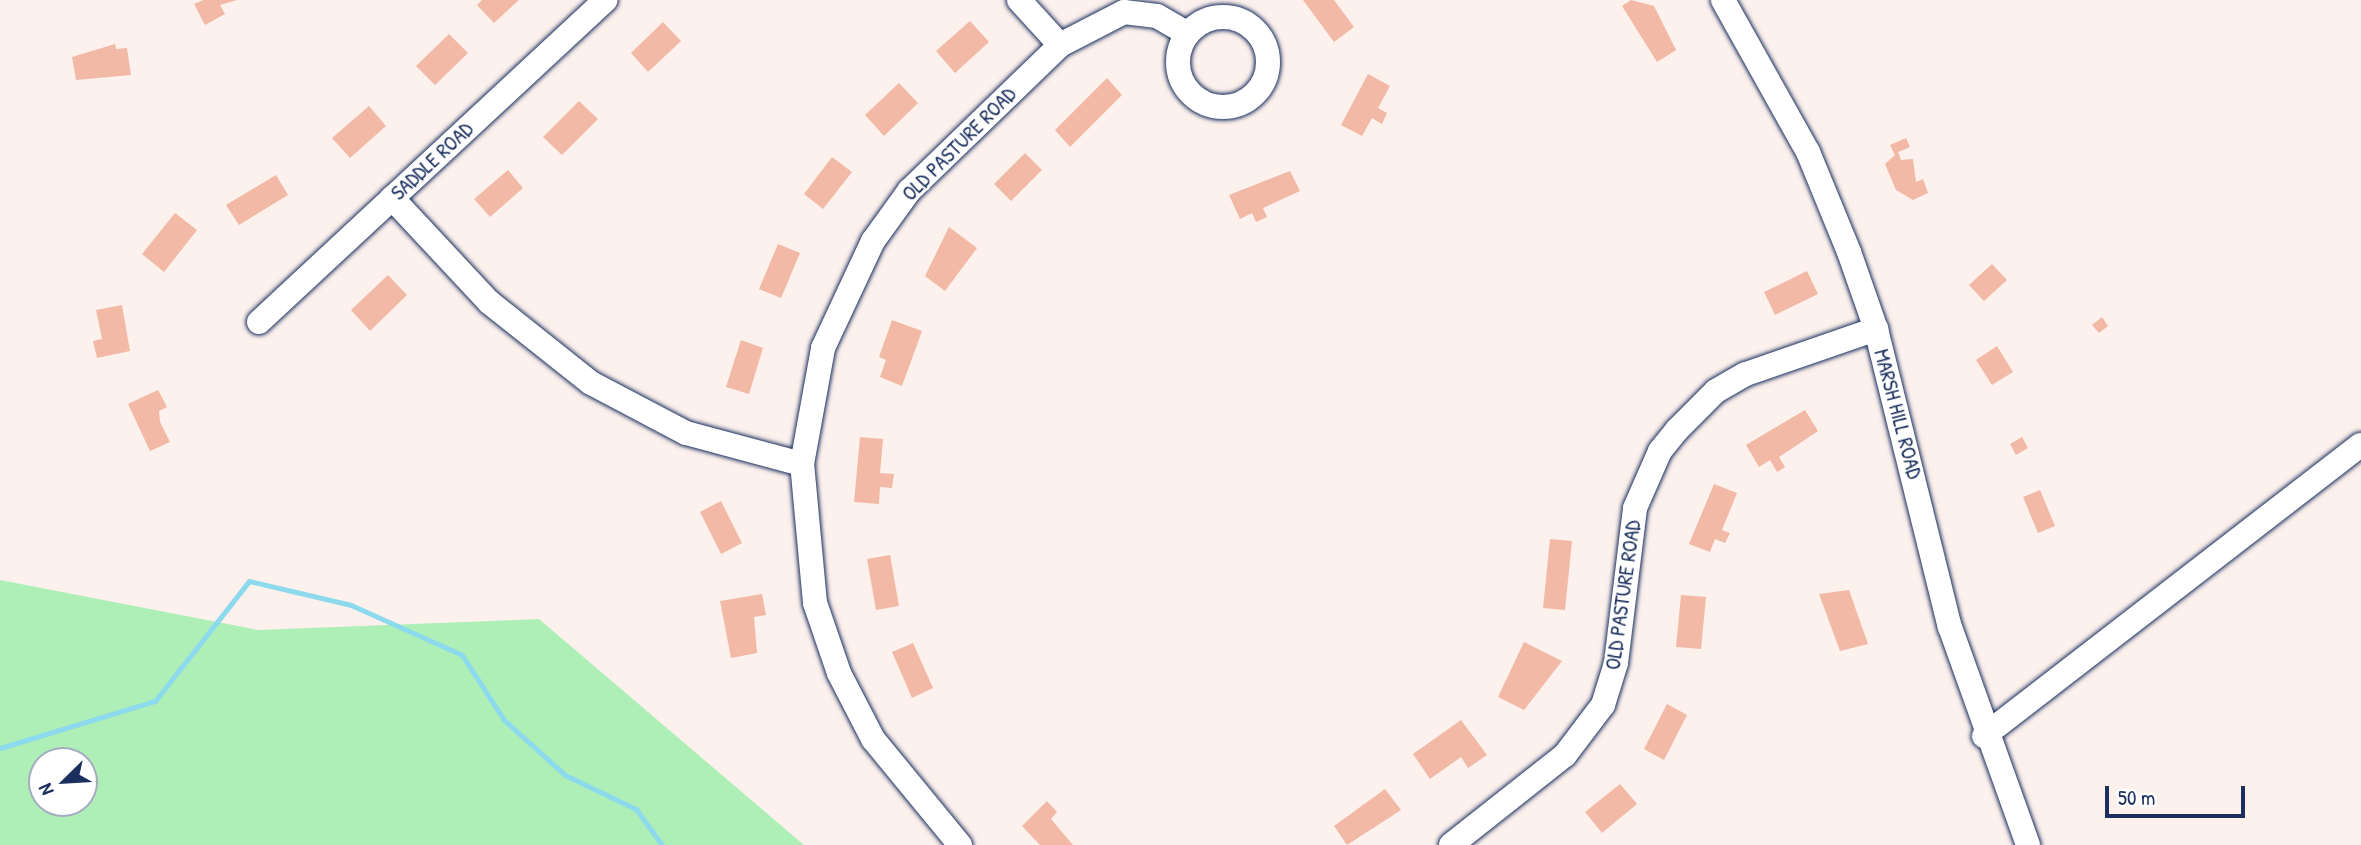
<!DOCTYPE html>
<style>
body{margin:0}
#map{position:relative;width:2361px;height:845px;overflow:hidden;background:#fcf1ed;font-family:"Patrick Hand",sans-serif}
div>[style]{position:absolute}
.green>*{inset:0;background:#aeefb7}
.stream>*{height:5px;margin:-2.5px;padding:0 2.5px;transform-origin:2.5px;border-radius:2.5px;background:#8dd9ed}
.building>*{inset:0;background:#f1b9a6}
.roads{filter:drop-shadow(0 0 2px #1b2f5e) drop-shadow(0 0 2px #1b2f5e)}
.minor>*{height:24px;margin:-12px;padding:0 12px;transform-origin:12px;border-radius:12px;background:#fff}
.minor>.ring{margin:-12px;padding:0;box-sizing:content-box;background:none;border:24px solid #fff;border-radius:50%}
span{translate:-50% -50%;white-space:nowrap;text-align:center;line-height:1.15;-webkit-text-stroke:5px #fff;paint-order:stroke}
.street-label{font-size:21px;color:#1b2f5e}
.north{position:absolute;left:28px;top:747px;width:70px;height:70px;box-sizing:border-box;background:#fff;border:2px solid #a4acbf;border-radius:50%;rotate:246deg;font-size:19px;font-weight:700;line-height:28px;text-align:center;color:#1b2f5e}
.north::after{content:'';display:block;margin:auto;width:24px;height:32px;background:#1b2f5e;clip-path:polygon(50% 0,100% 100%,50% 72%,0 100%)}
.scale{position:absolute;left:2105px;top:786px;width:140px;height:32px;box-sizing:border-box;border:4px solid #1b2f5e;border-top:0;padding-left:9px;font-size:21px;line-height:24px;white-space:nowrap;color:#1b2f5e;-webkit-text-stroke:5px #fff;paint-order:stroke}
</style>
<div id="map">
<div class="green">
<div style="clip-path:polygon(evenodd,0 580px,258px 630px,539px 619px,804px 845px,0 845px,0 580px,42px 761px,84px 761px,84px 803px,42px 803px,42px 761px)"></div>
</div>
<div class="stream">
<div style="left:0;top:748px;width:162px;rotate:-16.9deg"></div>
<div style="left:155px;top:701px;width:152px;rotate:-51.9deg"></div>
<div style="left:249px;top:581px;width:105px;rotate:13.2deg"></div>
<div style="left:351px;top:605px;width:122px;rotate:24.2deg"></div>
<div style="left:462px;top:655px;width:77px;rotate:57.1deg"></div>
<div style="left:504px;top:720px;width:82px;rotate:42deg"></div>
<div style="left:565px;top:775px;width:79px;rotate:25.6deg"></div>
<div style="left:636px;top:809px;width:44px;rotate:54.2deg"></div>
</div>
<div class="building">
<div style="clip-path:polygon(203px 0,237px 0,220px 5px,225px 14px,205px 25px,194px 4px)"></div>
<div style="clip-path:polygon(482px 0,519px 0,494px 23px,477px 5px)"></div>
<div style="clip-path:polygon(1303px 0,1334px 0,1354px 27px,1334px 42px)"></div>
<div style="clip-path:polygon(1631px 0,1654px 6px,1676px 50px,1657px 62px,1622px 6px)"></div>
<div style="clip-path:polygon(970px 21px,989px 42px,955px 73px,936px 51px)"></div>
<div style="clip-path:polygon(663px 22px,681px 41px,648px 72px,631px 53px)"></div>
<div style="clip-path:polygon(449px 34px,468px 53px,435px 85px,416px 66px)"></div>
<div style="clip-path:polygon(115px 44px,116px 49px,127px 48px,131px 75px,76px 80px,72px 57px)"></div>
<div style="clip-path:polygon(1368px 74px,1390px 86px,1378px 108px,1387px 113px,1382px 124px,1372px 118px,1362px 136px,1341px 125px)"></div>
<div style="clip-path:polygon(1107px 78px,1122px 95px,1070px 147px,1055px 130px)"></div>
<div style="clip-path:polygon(899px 83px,918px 103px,884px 136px,865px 115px)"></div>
<div style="clip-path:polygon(579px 101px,598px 119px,562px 155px,543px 137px)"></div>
<div style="clip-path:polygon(369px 106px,386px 126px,350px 158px,332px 138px)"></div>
<div style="clip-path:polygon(1906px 138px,1910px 147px,1898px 152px,1901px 160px,1913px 159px,1916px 182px,1923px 179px,1928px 193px,1913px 200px,1896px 190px,1885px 164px,1895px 155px,1890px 145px)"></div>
<div style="clip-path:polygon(1025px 153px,1042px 170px,1011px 201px,994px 184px)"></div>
<div style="clip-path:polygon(832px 157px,852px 172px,823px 209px,804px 194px)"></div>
<div style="clip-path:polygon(508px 170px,523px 188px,490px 217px,474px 199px)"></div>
<div style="clip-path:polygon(1290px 171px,1300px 191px,1263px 208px,1267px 217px,1256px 222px,1252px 213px,1240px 219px,1229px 195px)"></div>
<div style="clip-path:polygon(276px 175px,288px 195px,239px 225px,226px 205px)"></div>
<div style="clip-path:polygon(175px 213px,197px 230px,164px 272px,142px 254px)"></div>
<div style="clip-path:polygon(949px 227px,977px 248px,945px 291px,925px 276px)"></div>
<div style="clip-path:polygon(778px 244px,800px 253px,781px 298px,759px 289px)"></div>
<div style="clip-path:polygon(1992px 264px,2007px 280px,1984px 301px,1969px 285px)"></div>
<div style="clip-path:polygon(1807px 271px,1818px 294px,1775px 315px,1764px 292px)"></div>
<div style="clip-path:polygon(388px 275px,407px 295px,370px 331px,351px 310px)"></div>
<div style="clip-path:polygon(122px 305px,130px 351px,97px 358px,93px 341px,102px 339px,96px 310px)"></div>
<div style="clip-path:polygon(2102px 317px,2108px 326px,2099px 333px,2092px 325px)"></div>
<div style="clip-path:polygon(892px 320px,922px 331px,902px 386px,880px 377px,886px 360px,879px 357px)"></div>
<div style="clip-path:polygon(741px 340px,763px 348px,749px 394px,726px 387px)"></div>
<div style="clip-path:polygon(1997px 346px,2013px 372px,1992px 385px,1976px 360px)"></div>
<div style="clip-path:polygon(158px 390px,167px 407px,159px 411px,160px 422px,170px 442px,150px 451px,128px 404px)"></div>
<div style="clip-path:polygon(1805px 410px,1818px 431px,1779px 457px,1785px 467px,1777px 472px,1770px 460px,1759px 467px,1746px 445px)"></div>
<div style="clip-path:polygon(860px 437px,883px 439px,880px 473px,894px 474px,892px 488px,880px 487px,879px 504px,854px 502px)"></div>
<div style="clip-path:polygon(2022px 437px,2028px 448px,2016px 455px,2010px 444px)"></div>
<div style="clip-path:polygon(1714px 484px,1737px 493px,1722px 530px,1730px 533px,1725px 543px,1715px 539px,1710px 552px,1689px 544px)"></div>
<div style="clip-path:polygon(2040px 490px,2055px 526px,2038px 533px,2023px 497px)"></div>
<div style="clip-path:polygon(721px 501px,742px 543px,721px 554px,700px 512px)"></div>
<div style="clip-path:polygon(1550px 539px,1572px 541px,1565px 610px,1543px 608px)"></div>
<div style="clip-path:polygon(890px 555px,899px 606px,876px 610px,867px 559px)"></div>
<div style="clip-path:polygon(1849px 590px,1868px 644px,1840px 651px,1819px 594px)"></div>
<div style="clip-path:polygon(762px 594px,766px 615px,754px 617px,757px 653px,731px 658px,720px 601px)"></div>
<div style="clip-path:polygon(1681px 595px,1706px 597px,1701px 649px,1676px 647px)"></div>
<div style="clip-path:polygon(1524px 642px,1562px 661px,1524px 710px,1498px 697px)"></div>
<div style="clip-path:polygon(913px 643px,933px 688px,912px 698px,892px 652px)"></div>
<div style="clip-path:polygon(1667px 704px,1687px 715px,1664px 760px,1644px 749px)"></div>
<div style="clip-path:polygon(1461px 720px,1487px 755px,1468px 768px,1461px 757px,1430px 779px,1413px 754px)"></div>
<div style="clip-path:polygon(1620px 784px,1637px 804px,1602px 833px,1585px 812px)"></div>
<div style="clip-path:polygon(1385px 789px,1401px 810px,1347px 845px,1334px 826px)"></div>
<div style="clip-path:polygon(1047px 801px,1057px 812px,1051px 819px,1073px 845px,1040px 845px,1022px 826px)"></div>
</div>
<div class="roads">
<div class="minor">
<div style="left:1019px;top:0;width:61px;rotate:47.7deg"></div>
<div style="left:1723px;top:0;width:174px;rotate:60.8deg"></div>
<div style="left:1808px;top:152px;width:108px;rotate:67.7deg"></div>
<div style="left:1849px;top:252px;width:82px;rotate:70.7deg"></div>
<div style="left:1876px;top:329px;width:307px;rotate:76.1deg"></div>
<div style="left:1950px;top:627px;width:232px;rotate:70.3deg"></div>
<div class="ring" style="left:1178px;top:17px;width:66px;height:66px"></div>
<div style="left:392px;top:198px;width:142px;rotate:47deg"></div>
<div style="left:489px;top:302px;width:130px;rotate:38.5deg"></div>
<div style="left:591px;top:383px;width:107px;rotate:27.8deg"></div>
<div style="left:686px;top:433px;width:120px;rotate:15deg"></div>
<div style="left:259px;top:322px;width:473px;rotate:-42.9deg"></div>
<div style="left:1984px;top:736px;width:476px;rotate:-37.7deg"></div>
<div style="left:960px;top:845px;width:137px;rotate:-129.4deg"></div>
<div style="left:873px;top:739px;width:74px;rotate:-117.3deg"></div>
<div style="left:839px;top:673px;width:74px;rotate:-108.9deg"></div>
<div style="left:815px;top:603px;width:140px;rotate:-95.3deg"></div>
<div style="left:802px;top:464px;width:118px;rotate:-79.7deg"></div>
<div style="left:823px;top:348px;width:118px;rotate:-65deg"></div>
<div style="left:873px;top:241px;width:62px;rotate:-54.2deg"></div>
<div style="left:909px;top:191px;width:210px;rotate:-44deg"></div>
<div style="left:1060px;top:45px;width:72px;rotate:-27.3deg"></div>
<div style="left:1124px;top:12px;width:33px;rotate:7deg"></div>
<div style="left:1157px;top:16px;width:34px;rotate:30deg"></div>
<div style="left:1451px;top:845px;width:145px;rotate:-38.3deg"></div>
<div style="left:1565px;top:755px;width:63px;rotate:-52.8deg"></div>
<div style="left:1603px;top:705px;width:44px;rotate:-72.8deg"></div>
<div style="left:1616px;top:663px;width:156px;rotate:-83deg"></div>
<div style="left:1635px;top:508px;width:62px;rotate:-66.3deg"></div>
<div style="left:1660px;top:451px;width:27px;rotate:-51deg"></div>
<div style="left:1677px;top:430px;width:55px;rotate:-45deg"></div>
<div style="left:1716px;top:391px;width:34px;rotate:-30deg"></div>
<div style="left:1746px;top:374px;width:138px;rotate:-19.1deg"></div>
</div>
</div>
<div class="street-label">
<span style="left:959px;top:144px;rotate:-45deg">OLD PASTURE ROAD</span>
<span style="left:432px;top:161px;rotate:-43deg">SADDLE ROAD</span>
<span style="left:1898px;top:414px;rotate:75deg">MARSH HILL ROAD</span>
<span style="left:1623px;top:595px;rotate:-82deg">OLD PASTURE ROAD</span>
</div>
<div class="north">N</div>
<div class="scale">50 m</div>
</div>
